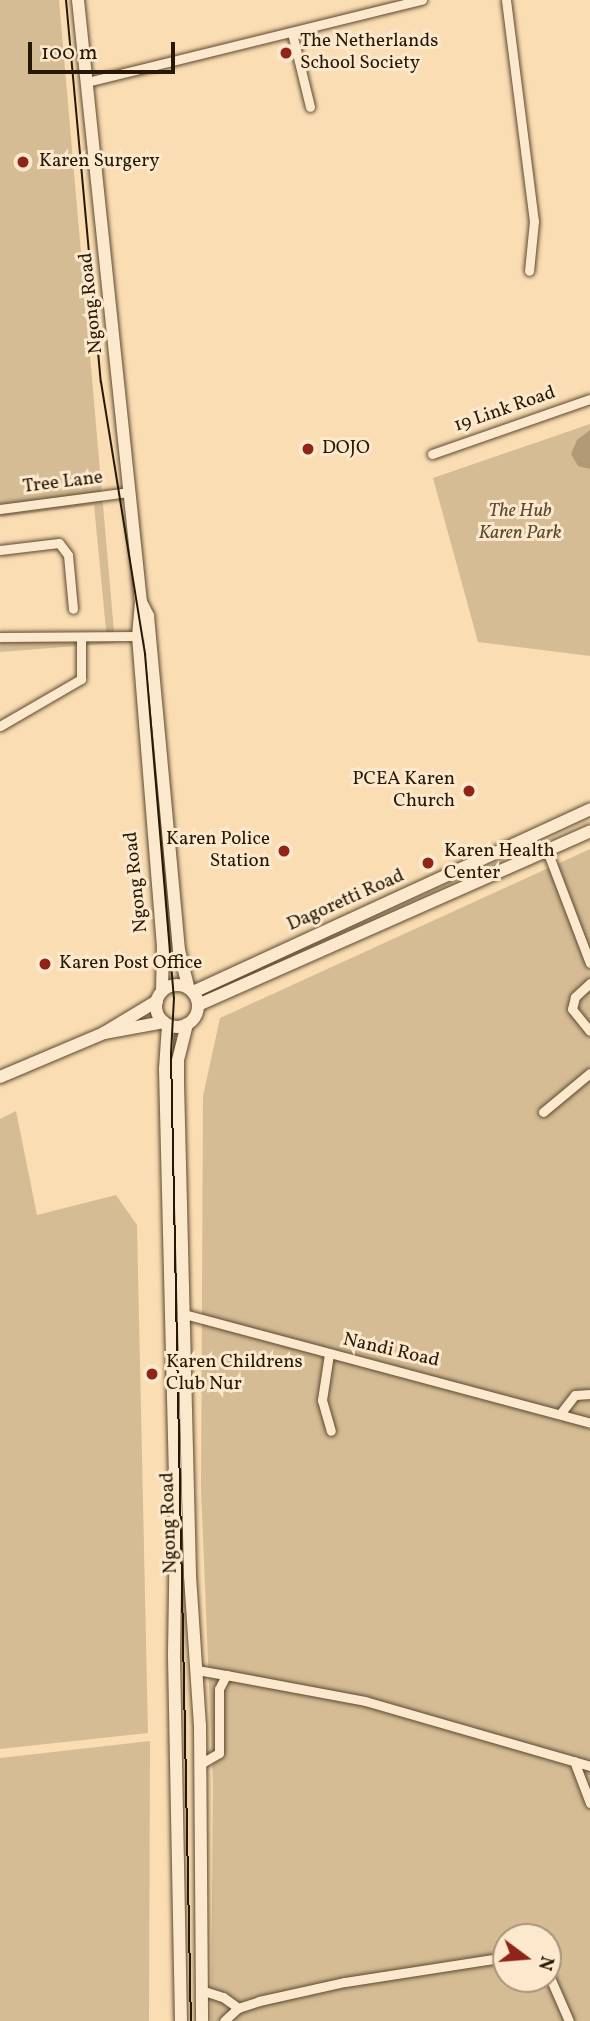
<!DOCTYPE html>
<style>
body{margin:0}
#map{position:relative;width:590px;height:2021px;overflow:hidden;background:#faddb2;font-family:Vollkorn,serif}
div>[style]{position:absolute}
.green>*{inset:0;background:#d6bc95}
.water>*{inset:0;background:#b29a77}
.roads{filter:drop-shadow(0 0 2px #5b4930) drop-shadow(0 0 2px #5b4930)}
.minor>*{height:9px;margin:-4.5px;padding:0 4.5px;transform-origin:4.5px;border-radius:4.5px;background:#fce9cd}
.secondary>*{height:12px;margin:-6px;padding:0 6px;transform-origin:6px;border-radius:6px;background:#fce9cd}
.secondary>.ring{margin:-6px;padding:0;box-sizing:content-box;background:none;border:12px solid #fce9cd;border-radius:50%}
.tram>*{height:2px;margin:-1px;padding:0 1px;transform-origin:1px;border-radius:1px;background:#261805}
.dots>*{width:19px;height:19px;translate:-50% -50%;box-sizing:border-box;border:4px solid #fce9cd;border-radius:50%}
span{translate:-50% -50%;white-space:nowrap;text-align:center;line-height:1.15;-webkit-text-stroke:6px #fce9cd;paint-order:stroke}
.poi-label{font-size:19px;color:#261805}
.left{translate:0 -50%;text-align:left}
.right{translate:-100% -50%;text-align:right}
.street-label{font-size:19px;color:#261805}
.park-label{font-size:19px;color:#5b4930;font-style:italic}
.north{position:absolute;left:492px;top:1923px;width:70px;height:70px;box-sizing:border-box;background:#fce9cd;border:2px solid #a6957d;border-radius:50%;rotate:106deg;font-size:19px;font-weight:700;line-height:28px;text-align:center;color:#261805}
.north::after{content:'';display:block;margin:auto;width:24px;height:32px;background:#8f2418;clip-path:polygon(50% 0,100% 100%,50% 72%,0 100%)}
.scale{position:absolute;left:28px;top:42px;width:147px;height:32px;box-sizing:border-box;border:4px solid #261805;border-top:0;padding-left:9px;font-size:21px;line-height:24px;white-space:nowrap;color:#261805;-webkit-text-stroke:5px #fce9cd;paint-order:stroke}
</style>
<div id="map">
<div class="green">
<div style="clip-path:polygon(0 0,59px 0,115px 643px,0 652px,0 643px,107px 640px,94px 505px,0 517px)"></div>
<div style="clip-path:polygon(590px 424px,590px 656px,478px 642px,433px 478px)"></div>
<div style="clip-path:polygon(evenodd,590px 849px,590px 2021px,211px 2021px,213px 1783px,201px 1489px,203px 1096px,220px 1018px,590px 849px,506px 1937px,548px 1937px,548px 1979px,506px 1979px,506px 1937px)"></div>
<div style="clip-path:polygon(16px 1111px,37px 1215px,116px 1195px,137px 1225px,148px 1733px,0 1749px,0 1119px)"></div>
<div style="clip-path:polygon(150px 1741px,149px 2021px,0 2021px,0 1758px)"></div>
</div>
<div class="water">
<div style="clip-path:polygon(590px 430px,590px 469px,578px 466px,571px 454px,577px 440px)"></div>
</div>
<div class="roads">
<div class="minor">
<div style="left:506px;top:0;width:223px;rotate:82.8deg"></div>
<div style="left:534px;top:221px;width:50px;rotate:95.7deg"></div>
<div style="left:292px;top:33px;width:76px;rotate:76.3deg"></div>
<div style="left:87px;top:82px;width:345px;rotate:-13.8deg"></div>
<div style="left:432px;top:454px;width:167px;rotate:-19.2deg"></div>
<div style="left:0;top:509px;width:131px;rotate:-7.5deg"></div>
<div style="left:0;top:550px;width:59px;rotate:-6.8deg"></div>
<div style="left:59px;top:543px;width:15px;rotate:53deg"></div>
<div style="left:68px;top:555px;width:54px;rotate:84.7deg"></div>
<div style="left:0;top:637px;width:138px;rotate:-0.4deg"></div>
<div style="left:0;top:726px;width:94px;rotate:-30.1deg"></div>
<div style="left:81px;top:679px;width:40px;rotate:-90deg"></div>
<div style="left:546px;top:848px;width:123px;rotate:69.1deg"></div>
<div style="left:590px;top:983px;width:21px;rotate:137deg"></div>
<div style="left:575px;top:997px;width:12px;rotate:104deg"></div>
<div style="left:572px;top:1009px;width:28px;rotate:51deg"></div>
<div style="left:543px;top:1112px;width:61px;rotate:-39.7deg"></div>
<div style="left:184px;top:1314px;width:420px;rotate:15deg"></div>
<div style="left:329px;top:1354px;width:47px;rotate:98.7deg"></div>
<div style="left:322px;top:1400px;width:32px;rotate:74deg"></div>
<div style="left:560px;top:1414px;width:24px;rotate:-52deg"></div>
<div style="left:575px;top:1395px;width:15px;rotate:-4deg"></div>
<div style="left:197px;top:1670px;width:29px;rotate:10deg"></div>
<div style="left:574px;top:1761px;width:45px;rotate:69.1deg"></div>
<div style="left:200px;top:1764px;width:22px;rotate:-30deg"></div>
<div style="left:219px;top:1753px;width:64px;rotate:-90deg"></div>
<div style="left:219px;top:1689px;width:16px;rotate:-63deg"></div>
<div style="left:226px;top:1675px;width:141px;rotate:10.6deg"></div>
<div style="left:365px;top:1701px;width:234px;rotate:16.1deg"></div>
<div style="left:548px;top:1973px;width:52px;rotate:66.4deg"></div>
<div style="left:201px;top:1990px;width:23px;rotate:18deg"></div>
<div style="left:223px;top:1997px;width:19px;rotate:36deg"></div>
<div style="left:224px;top:2021px;width:19px;rotate:-43deg"></div>
<div style="left:238px;top:2008px;width:22px;rotate:-18deg"></div>
<div style="left:259px;top:2001px;width:88px;rotate:-12.5deg"></div>
<div style="left:345px;top:1982px;width:163px;rotate:-8.8deg"></div>
</div>
<div class="secondary">
<div style="left:78px;top:0;width:605px;rotate:84.03deg"></div>
<div style="left:141px;top:602px;width:16px;rotate:63deg"></div>
<div style="left:148px;top:616px;width:335px;rotate:84.7deg"></div>
<div style="left:179px;top:950px;width:38px;rotate:76deg"></div>
<div style="left:141px;top:602px;width:34px;rotate:95deg"></div>
<div style="left:138px;top:636px;width:309px;rotate:85.4deg"></div>
<div style="left:163px;top:944px;width:47px;rotate:91.2deg"></div>
<div class="ring" style="left:156px;top:985px;width:30px;height:30px"></div>
<div style="left:193px;top:992px;width:437px;rotate:-24.7deg"></div>
<div style="left:198px;top:1005px;width:429px;rotate:-23.9deg"></div>
<div style="left:187px;top:1024px;width:38px;rotate:104deg"></div>
<div style="left:178px;top:1061px;width:22px;rotate:90deg"></div>
<div style="left:178px;top:1083px;width:493px;rotate:88.6deg"></div>
<div style="left:190px;top:1576px;width:149px;rotate:86.2deg"></div>
<div style="left:200px;top:1725px;width:296px;rotate:89.6deg"></div>
<div style="left:168px;top:1025px;width:44px;rotate:93.9deg"></div>
<div style="left:165px;top:1069px;width:457px;rotate:88.6deg"></div>
<div style="left:176px;top:1526px;width:131px;rotate:90.9deg"></div>
<div style="left:174px;top:1657px;width:364px;rotate:88.9deg"></div>
<div style="left:104px;top:1033px;width:61px;rotate:-10.4deg"></div>
<div style="left:0;top:1077px;width:113px;rotate:-22.9deg"></div>
<div style="left:104px;top:1033px;width:62px;rotate:-31.1deg"></div>
</div>
</div>
<div class="tram">
<div style="left:66px;top:0;width:384px;rotate:84.8deg"></div>
<div style="left:101px;top:382px;width:276px;rotate:80.8deg"></div>
<div style="left:145px;top:654px;width:345px;rotate:85.2deg"></div>
<div style="left:174px;top:998px;width:56px;rotate:93.1deg"></div>
<div style="left:171px;top:1054px;width:967px;rotate:88.82deg"></div>
</div>
<div class="dots">
<div style="left:286px;top:53px;background:#8f2418"></div>
<div style="left:23px;top:162px;background:#8f2418"></div>
<div style="left:308px;top:449px;background:#8f2418"></div>
<div style="left:469px;top:791px;background:#8f2418"></div>
<div style="left:284px;top:851px;background:#8f2418"></div>
<div style="left:428px;top:863px;background:#8f2418"></div>
<div style="left:45px;top:964px;background:#8f2418"></div>
<div style="left:152px;top:1374px;background:#8f2418"></div>
</div>
<div class="poi-label">
<span class="left" style="left:300px;top:53px">The Netherlands<br>School Society</span>
<span class="left" style="left:39px;top:162px">Karen Surgery</span>
<span class="left" style="left:322px;top:449px">DOJO</span>
<span class="right" style="left:455px;top:791px">PCEA Karen<br>Church</span>
<span class="right" style="left:270px;top:851px">Karen Police<br>Station</span>
<span class="left" style="left:444px;top:863px">Karen Health<br>Center</span>
<span class="left" style="left:59px;top:964px">Karen Post Office</span>
<span class="left" style="left:166px;top:1374px">Karen Childrens<br>Club Nur</span>
</div>
<div class="street-label">
<span style="left:92px;top:303px;rotate:-96deg">Ngong Road</span>
<span style="left:505px;top:410px;rotate:-19deg">19 Link Road</span>
<span style="left:63px;top:483px;rotate:-7deg">Tree Lane</span>
<span style="left:137px;top:882px;rotate:-96deg">Ngong Road</span>
<span style="left:346px;top:901px;rotate:-24deg">Dagoretti Road</span>
<span style="left:391px;top:1351px;rotate:13deg">Nandi Road</span>
<span style="left:170px;top:1523px;rotate:-92deg">Ngong Road</span>
</div>
<div class="park-label">
<span style="left:520px;top:523px">The Hub<br>Karen Park</span>
</div>
<div class="north">N</div>
<div class="scale">100 m</div>
</div>
